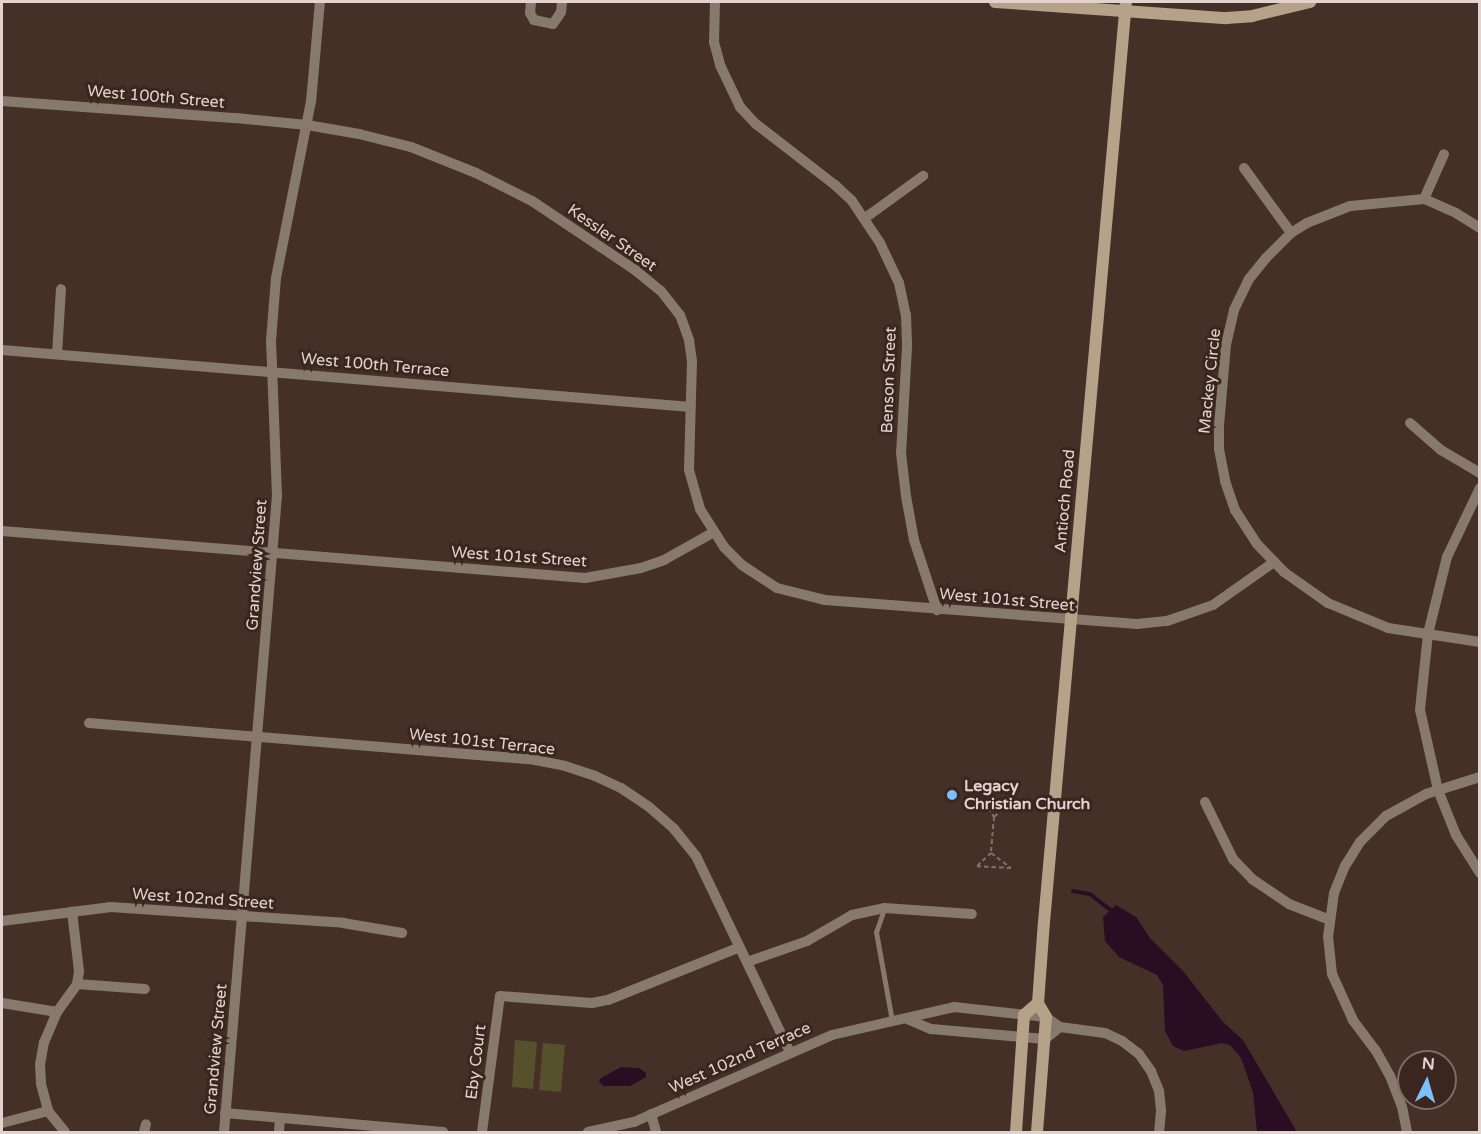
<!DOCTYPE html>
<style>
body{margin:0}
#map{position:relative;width:1481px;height:1134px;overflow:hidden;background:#453028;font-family:"Varela Round",sans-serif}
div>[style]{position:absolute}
.green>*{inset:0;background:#56502c}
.water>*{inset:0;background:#2a0c23}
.stream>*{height:4px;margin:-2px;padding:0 2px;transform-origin:2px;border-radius:2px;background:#2a0c23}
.path>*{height:2px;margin-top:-1px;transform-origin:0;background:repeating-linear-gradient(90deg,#82706a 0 4.5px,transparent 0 7.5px)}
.lane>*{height:5px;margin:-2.5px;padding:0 2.5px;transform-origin:2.5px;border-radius:2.5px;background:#877a6c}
.street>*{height:10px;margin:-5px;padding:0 5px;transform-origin:5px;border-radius:5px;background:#877a6c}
.secondary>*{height:12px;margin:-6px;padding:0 6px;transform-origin:6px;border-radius:6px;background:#b6a189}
.dots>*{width:16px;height:16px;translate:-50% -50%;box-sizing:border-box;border:3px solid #3a261f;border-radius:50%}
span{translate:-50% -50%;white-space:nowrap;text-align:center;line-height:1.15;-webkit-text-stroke:6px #3a261f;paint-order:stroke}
.street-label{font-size:16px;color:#e1d3cf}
.poi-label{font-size:16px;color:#e1d3cf;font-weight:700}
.left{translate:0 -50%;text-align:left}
.frame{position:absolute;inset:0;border:3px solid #e1d3cf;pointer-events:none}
.north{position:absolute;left:1397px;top:1050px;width:60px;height:60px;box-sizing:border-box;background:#3a261f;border:2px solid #7d6b65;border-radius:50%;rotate:5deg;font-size:16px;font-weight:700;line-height:24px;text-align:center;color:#e1d3cf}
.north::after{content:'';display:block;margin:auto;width:21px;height:27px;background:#7ebef9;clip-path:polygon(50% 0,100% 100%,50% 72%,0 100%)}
</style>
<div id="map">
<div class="green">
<div style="clip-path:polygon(515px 1040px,537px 1042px,533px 1089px,512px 1087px)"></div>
<div style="clip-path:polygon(543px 1043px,565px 1045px,561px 1092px,539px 1090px)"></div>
</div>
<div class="water">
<div style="clip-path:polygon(1116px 905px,1136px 917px,1150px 938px,1183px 971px,1223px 1022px,1243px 1040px,1297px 1132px,1257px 1132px,1253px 1092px,1241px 1058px,1230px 1045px,1222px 1043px,1184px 1051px,1173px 1046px,1165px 1031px,1163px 985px,1157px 975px,1119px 957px,1105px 941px,1103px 917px)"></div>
<div style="clip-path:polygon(621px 1067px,639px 1068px,646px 1073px,646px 1077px,630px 1086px,603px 1086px,599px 1081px,601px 1078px)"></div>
</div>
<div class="stream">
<div style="left:1073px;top:891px;width:17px;rotate:10deg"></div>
<div style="left:1090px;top:894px;width:31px;rotate:38deg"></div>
</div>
<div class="path">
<div style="left:972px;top:806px;width:16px;rotate:7deg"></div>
<div style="left:988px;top:808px;width:11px;rotate:56deg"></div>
<div style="left:994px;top:817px;width:36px;rotate:95deg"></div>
<div style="left:994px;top:817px;width:13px;rotate:-42deg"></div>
<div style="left:1004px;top:808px;width:25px;rotate:5deg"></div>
<div style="left:991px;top:853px;width:25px;rotate:37deg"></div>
<div style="left:1011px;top:868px;width:34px;rotate:-177deg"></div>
<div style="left:977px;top:866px;width:19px;rotate:-43deg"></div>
</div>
<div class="lane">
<div style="left:884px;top:909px;width:24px;rotate:109deg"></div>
<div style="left:876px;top:932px;width:90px;rotate:79.8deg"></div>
</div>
<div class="street">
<div style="left:531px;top:2px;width:11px;rotate:95deg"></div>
<div style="left:530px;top:13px;width:8px;rotate:60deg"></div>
<div style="left:534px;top:20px;width:19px;rotate:12deg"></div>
<div style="left:553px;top:24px;width:14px;rotate:-56deg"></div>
<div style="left:561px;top:12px;width:10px;rotate:-84deg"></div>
<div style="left:715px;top:2px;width:40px;rotate:91.4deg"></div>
<div style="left:714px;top:42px;width:24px;rotate:75deg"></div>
<div style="left:720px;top:65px;width:47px;rotate:64.5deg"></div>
<div style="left:740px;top:107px;width:23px;rotate:47deg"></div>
<div style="left:756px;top:124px;width:100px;rotate:37.7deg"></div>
<div style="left:835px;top:185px;width:23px;rotate:43deg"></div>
<div style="left:852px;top:201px;width:50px;rotate:56.3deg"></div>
<div style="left:880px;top:243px;width:44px;rotate:64.6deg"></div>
<div style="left:899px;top:283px;width:33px;rotate:78deg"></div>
<div style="left:906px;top:315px;width:32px;rotate:88deg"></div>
<div style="left:907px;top:347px;width:106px;rotate:93.2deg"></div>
<div style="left:901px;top:453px;width:43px;rotate:83.4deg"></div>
<div style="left:906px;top:496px;width:45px;rotate:79.7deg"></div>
<div style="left:914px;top:540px;width:74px;rotate:71.8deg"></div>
<div style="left:2px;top:101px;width:235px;rotate:4.2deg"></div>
<div style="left:236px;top:118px;width:71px;rotate:5.6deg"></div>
<div style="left:307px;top:125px;width:53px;rotate:9.8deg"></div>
<div style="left:359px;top:134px;width:54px;rotate:14deg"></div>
<div style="left:411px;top:147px;width:70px;rotate:21.8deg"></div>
<div style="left:476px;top:173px;width:63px;rotate:26.6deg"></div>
<div style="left:532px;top:201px;width:124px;rotate:33.8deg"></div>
<div style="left:635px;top:270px;width:33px;rotate:39deg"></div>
<div style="left:661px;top:291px;width:31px;rotate:52deg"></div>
<div style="left:680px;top:315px;width:27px;rotate:70deg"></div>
<div style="left:689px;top:340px;width:21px;rotate:82deg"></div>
<div style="left:692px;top:361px;width:109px;rotate:91.6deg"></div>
<div style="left:689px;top:470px;width:41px;rotate:74.2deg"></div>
<div style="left:700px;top:509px;width:45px;rotate:57.7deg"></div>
<div style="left:724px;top:547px;width:25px;rotate:45deg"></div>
<div style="left:742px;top:565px;width:42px;rotate:33.3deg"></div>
<div style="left:777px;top:588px;width:49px;rotate:14deg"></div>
<div style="left:825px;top:600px;width:313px;rotate:4.4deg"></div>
<div style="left:1137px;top:624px;width:30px;rotate:-6deg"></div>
<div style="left:1167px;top:621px;width:49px;rotate:-19.2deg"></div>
<div style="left:1213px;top:605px;width:75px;rotate:-35.2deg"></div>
<div style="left:1244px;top:168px;width:80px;rotate:54.1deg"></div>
<div style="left:1424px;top:199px;width:49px;rotate:-66deg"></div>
<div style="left:865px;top:218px;width:72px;rotate:-35.9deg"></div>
<div style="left:1480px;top:228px;width:28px;rotate:-148deg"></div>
<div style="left:1456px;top:213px;width:35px;rotate:-156deg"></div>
<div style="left:1424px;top:199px;width:74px;rotate:174.6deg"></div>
<div style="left:1350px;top:206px;width:46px;rotate:158.4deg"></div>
<div style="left:1307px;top:223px;width:19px;rotate:148deg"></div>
<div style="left:1291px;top:233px;width:35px;rotate:135deg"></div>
<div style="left:1266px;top:258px;width:27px;rotate:129deg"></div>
<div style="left:1249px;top:279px;width:34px;rotate:116deg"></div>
<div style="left:1234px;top:310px;width:35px;rotate:103deg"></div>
<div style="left:1226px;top:344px;width:82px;rotate:94.9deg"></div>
<div style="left:1219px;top:426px;width:23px;rotate:90deg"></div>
<div style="left:1219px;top:449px;width:33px;rotate:79deg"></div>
<div style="left:1225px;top:481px;width:31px;rotate:71deg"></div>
<div style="left:1235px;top:510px;width:40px;rotate:57.1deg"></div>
<div style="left:1257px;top:544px;width:39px;rotate:46deg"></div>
<div style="left:1284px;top:572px;width:54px;rotate:35.2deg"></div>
<div style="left:1328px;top:603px;width:65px;rotate:22.6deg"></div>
<div style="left:1388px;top:628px;width:93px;rotate:8.7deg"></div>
<div style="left:2px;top:350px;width:691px;rotate:4.73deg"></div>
<div style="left:57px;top:354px;width:65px;rotate:-86.5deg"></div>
<div style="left:1410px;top:423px;width:41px;rotate:41.1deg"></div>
<div style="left:1441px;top:450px;width:45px;rotate:30.5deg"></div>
<div style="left:1480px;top:488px;width:76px;rotate:115.6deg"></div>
<div style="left:1447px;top:557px;width:79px;rotate:103.9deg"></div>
<div style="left:1428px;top:634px;width:76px;rotate:96deg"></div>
<div style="left:1420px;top:710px;width:82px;rotate:77.3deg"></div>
<div style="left:1438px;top:790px;width:48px;rotate:68.2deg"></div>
<div style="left:1456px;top:835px;width:45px;rotate:57.7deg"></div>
<div style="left:2px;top:531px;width:585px;rotate:4.61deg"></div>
<div style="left:585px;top:578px;width:57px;rotate:-10.1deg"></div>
<div style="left:641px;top:568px;width:24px;rotate:-19deg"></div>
<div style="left:664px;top:560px;width:57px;rotate:-29.2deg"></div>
<div style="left:89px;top:723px;width:442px;rotate:4.7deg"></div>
<div style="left:530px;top:759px;width:36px;rotate:11deg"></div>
<div style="left:565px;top:766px;width:32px;rotate:18deg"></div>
<div style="left:595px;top:776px;width:29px;rotate:25deg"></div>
<div style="left:621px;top:788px;width:32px;rotate:34deg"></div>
<div style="left:648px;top:806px;width:35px;rotate:41deg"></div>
<div style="left:674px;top:829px;width:35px;rotate:51deg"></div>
<div style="left:696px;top:856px;width:217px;rotate:64.4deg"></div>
<div style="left:1205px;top:802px;width:64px;rotate:63.8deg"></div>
<div style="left:1233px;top:859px;width:28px;rotate:46deg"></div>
<div style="left:1252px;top:879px;width:45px;rotate:34deg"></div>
<div style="left:1289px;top:904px;width:44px;rotate:21.3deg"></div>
<div style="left:2px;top:921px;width:110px;rotate:-7.3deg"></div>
<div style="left:111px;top:907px;width:233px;rotate:3.9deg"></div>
<div style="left:343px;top:923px;width:60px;rotate:9.6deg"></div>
<div style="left:747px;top:962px;width:64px;rotate:-19.3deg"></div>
<div style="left:807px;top:941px;width:52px;rotate:-30deg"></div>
<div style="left:852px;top:915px;width:33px;rotate:-12deg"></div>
<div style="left:884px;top:908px;width:88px;rotate:3.9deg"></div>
<div style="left:77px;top:984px;width:68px;rotate:4.2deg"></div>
<div style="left:2px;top:1003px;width:56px;rotate:9.3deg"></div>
<div style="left:57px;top:1012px;width:34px;rotate:-54deg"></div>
<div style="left:77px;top:984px;width:13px;rotate:-81deg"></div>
<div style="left:79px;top:971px;width:60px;rotate:-96.7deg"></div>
<div style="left:57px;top:1012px;width:33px;rotate:113deg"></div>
<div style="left:44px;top:1042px;width:22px;rotate:100deg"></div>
<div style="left:40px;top:1064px;width:20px;rotate:87deg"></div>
<div style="left:41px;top:1084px;width:28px;rotate:75deg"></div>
<div style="left:48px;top:1111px;width:27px;rotate:51deg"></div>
<div style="left:907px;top:1019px;width:26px;rotate:23deg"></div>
<div style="left:931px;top:1029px;width:114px;rotate:5deg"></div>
<div style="left:1045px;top:1039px;width:19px;rotate:-39deg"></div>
<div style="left:225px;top:1113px;width:219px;rotate:5deg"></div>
<div style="left:651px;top:1114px;width:19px;rotate:74deg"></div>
<div style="left:2px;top:1123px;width:48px;rotate:-14.6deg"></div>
<div style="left:144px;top:1132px;width:8px;rotate:-76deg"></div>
<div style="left:224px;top:1132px;width:638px;rotate:-85.24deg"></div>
<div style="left:277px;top:496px;width:155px;rotate:-92.2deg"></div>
<div style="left:271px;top:341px;width:63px;rotate:-85.5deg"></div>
<div style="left:276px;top:278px;width:179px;rotate:-78.8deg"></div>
<div style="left:311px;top:102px;width:100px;rotate:-84.9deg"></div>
<div style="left:279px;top:1132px;width:13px;rotate:-86deg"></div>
<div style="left:482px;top:1132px;width:137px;rotate:-82.5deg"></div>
<div style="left:500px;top:996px;width:92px;rotate:4.4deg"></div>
<div style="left:592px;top:1003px;width:16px;rotate:-11deg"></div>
<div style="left:608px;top:1000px;width:142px;rotate:-21.9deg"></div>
<div style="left:588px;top:1132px;width:47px;rotate:-12.3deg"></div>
<div style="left:634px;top:1122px;width:216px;rotate:-23.7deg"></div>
<div style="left:832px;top:1035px;width:125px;rotate:-12.9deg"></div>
<div style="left:954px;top:1007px;width:93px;rotate:6.2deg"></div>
<div style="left:1046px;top:1017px;width:17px;rotate:36deg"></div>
<div style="left:1060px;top:1027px;width:45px;rotate:7.6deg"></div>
<div style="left:1105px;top:1033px;width:19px;rotate:25deg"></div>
<div style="left:1122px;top:1041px;width:21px;rotate:37deg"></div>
<div style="left:1139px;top:1054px;width:21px;rotate:55deg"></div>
<div style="left:1151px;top:1071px;width:22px;rotate:68deg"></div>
<div style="left:1159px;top:1091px;width:20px;rotate:84deg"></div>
<div style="left:1161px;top:1111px;width:21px;rotate:95deg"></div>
<div style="left:1407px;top:1132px;width:25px;rotate:-101deg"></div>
<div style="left:1402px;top:1107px;width:33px;rotate:-111deg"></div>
<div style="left:1390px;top:1076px;width:29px;rotate:-119deg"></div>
<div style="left:1376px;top:1051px;width:39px;rotate:-127deg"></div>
<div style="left:1353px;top:1020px;width:51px;rotate:-114.5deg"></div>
<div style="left:1332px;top:974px;width:37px;rotate:-96deg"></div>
<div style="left:1328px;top:937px;width:44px;rotate:-82.2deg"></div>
<div style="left:1334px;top:893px;width:29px;rotate:-68deg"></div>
<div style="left:1345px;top:866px;width:28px;rotate:-58deg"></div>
<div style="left:1360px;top:842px;width:37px;rotate:-45deg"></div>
<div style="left:1386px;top:816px;width:46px;rotate:-28.8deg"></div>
<div style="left:1426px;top:794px;width:57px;rotate:-17.5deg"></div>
</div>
<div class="secondary">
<div style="left:995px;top:2px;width:232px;rotate:4deg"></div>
<div style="left:1226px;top:18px;width:26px;rotate:-4deg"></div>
<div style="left:1252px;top:16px;width:60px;rotate:-13.6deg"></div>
<div style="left:1016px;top:1132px;width:117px;rotate:-86.1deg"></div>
<div style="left:1024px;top:1015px;width:18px;rotate:-41deg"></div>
<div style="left:1037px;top:1132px;width:115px;rotate:-85.5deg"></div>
<div style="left:1046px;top:1017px;width:16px;rotate:-120deg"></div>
<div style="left:1038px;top:1003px;width:81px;rotate:-85.8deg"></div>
<div style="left:1044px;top:922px;width:924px;rotate:-84.91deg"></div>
</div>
<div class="dots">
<div style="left:952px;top:795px;background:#7ebef9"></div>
</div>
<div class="street-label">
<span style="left:156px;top:97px;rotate:5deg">West 100th Street</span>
<span style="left:612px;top:238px;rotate:35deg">Kessler Street</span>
<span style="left:375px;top:365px;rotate:5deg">West 100th Terrace</span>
<span style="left:889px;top:380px;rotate:-88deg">Benson Street</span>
<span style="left:1210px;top:381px;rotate:-84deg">Mackey Circle</span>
<span style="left:1065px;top:501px;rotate:-85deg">Antioch Road</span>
<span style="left:519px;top:557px;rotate:4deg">West 101st Street</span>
<span style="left:257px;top:565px;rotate:-86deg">Grandview Street</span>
<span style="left:1007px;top:600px;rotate:5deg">West 101st Street</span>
<span style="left:482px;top:742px;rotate:6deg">West 101st Terrace</span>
<span style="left:203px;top:899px;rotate:4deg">West 102nd Street</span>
<span style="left:216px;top:1049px;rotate:-85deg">Grandview Street</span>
<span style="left:740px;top:1058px;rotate:-24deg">West 102nd Terrace</span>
<span style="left:476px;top:1062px;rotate:-83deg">Eby Court</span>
</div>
<div class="poi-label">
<span class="left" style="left:964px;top:795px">Legacy<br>Christian Church</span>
</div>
<div class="frame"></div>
<div class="north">N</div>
</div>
